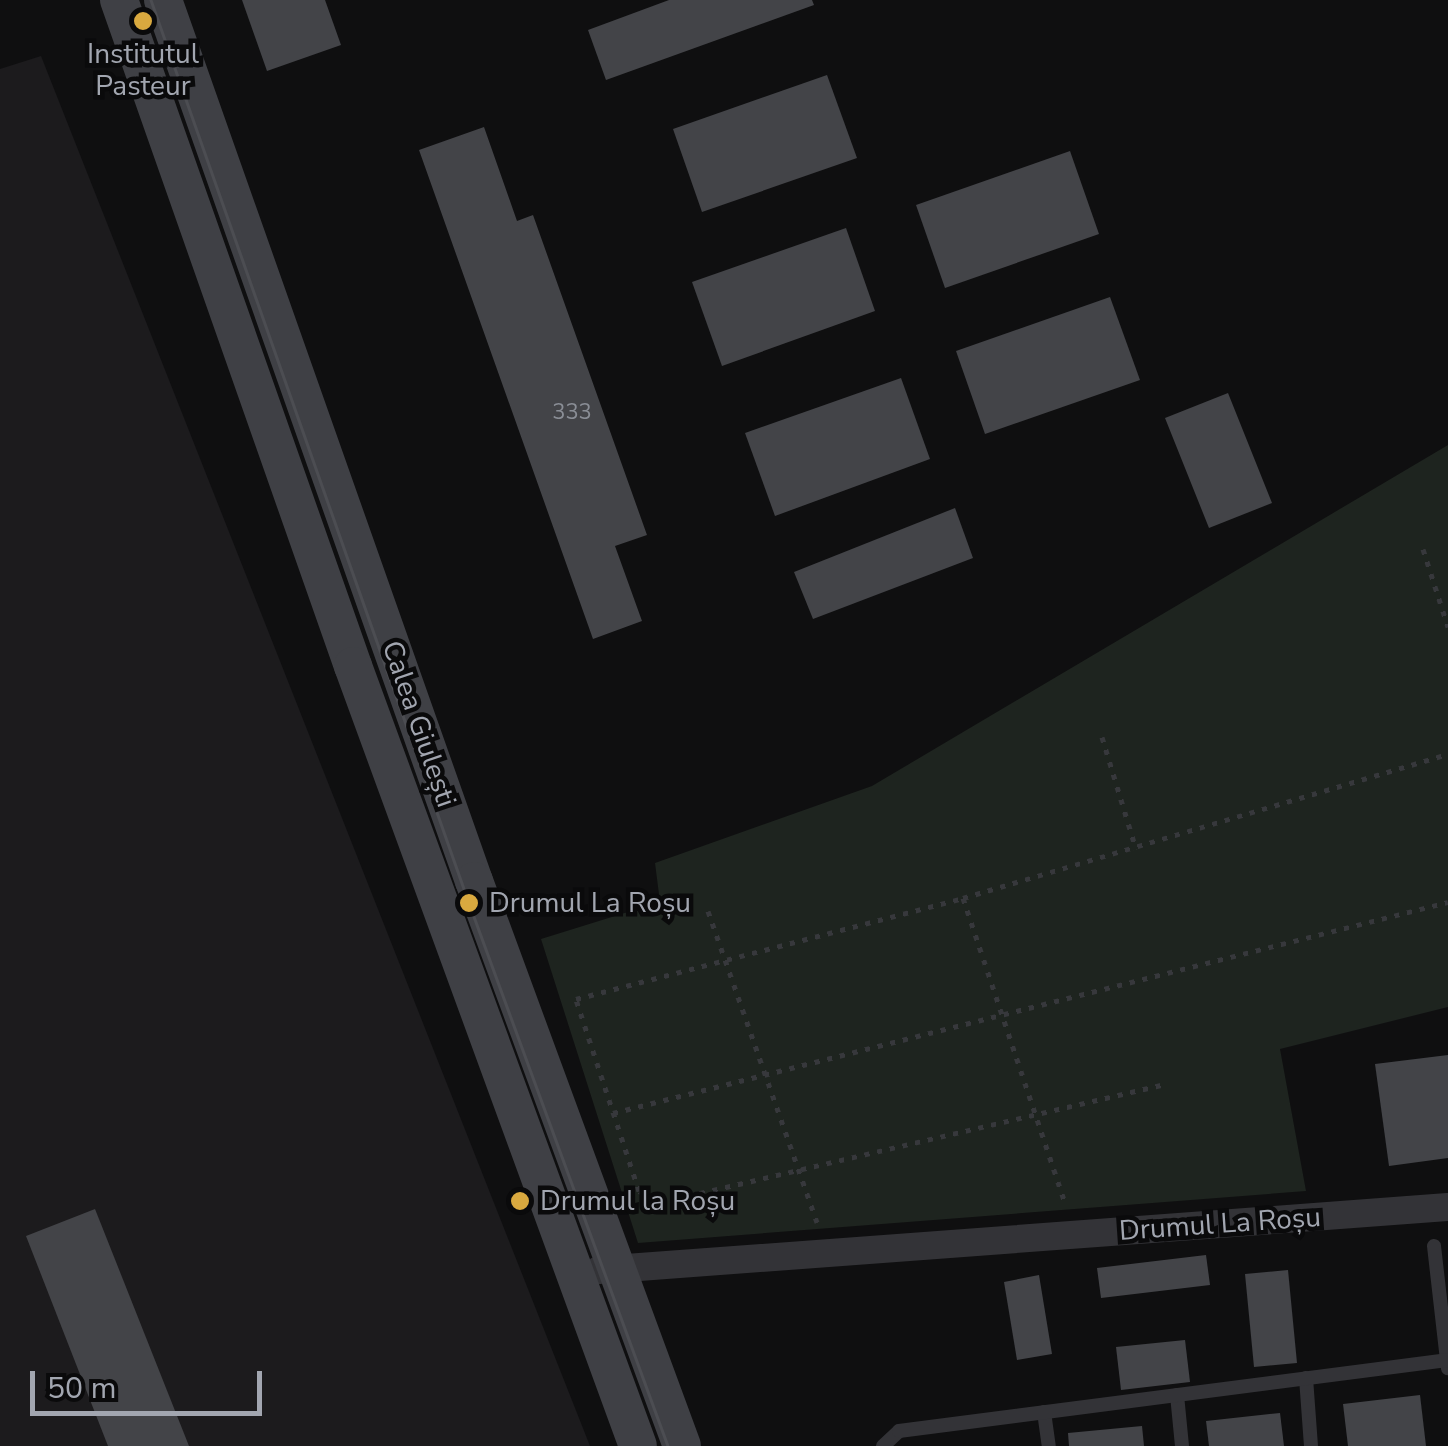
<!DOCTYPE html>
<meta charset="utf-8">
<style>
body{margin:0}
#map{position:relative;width:1448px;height:1446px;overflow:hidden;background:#0f0f10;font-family:"Nunito Sans",sans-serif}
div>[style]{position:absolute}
.built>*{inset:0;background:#1c1b1d}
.green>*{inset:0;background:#1e241f}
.building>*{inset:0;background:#434448}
.path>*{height:5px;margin-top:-2.5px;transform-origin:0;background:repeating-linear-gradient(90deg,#37383c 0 5px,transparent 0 13px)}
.service>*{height:14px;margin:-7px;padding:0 7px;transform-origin:7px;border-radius:7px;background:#333337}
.minor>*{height:28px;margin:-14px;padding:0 14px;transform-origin:14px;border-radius:14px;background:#333337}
.secondary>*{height:38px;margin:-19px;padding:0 19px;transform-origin:19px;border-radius:19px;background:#3f4045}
.tram>*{height:2.5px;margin:-1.25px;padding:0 1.25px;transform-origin:1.25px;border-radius:1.25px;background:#4c4d52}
.dots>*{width:28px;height:28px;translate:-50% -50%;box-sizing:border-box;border:5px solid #0a0a0b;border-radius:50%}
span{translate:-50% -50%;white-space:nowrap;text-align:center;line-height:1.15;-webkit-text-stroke:9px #0a0a0b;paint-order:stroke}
.number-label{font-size:22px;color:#8a8e96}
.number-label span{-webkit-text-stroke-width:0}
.poi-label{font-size:28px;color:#a2a6b0}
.left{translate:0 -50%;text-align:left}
.street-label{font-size:28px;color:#a2a6b0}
.scale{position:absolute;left:30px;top:1371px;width:232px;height:45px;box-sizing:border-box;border:5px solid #a2a6b0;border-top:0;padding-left:12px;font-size:30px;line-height:35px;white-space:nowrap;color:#a2a6b0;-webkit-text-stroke:8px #0a0a0b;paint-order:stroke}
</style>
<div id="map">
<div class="built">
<div style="clip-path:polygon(41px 56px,590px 1446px,0 1446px,0 69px)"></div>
</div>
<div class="green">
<div style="clip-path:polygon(1448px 445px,1448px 1007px,1280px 1049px,1306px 1191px,638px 1243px,541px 939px,660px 902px,655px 863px,872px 786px)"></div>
</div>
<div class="building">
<div style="clip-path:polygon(242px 0,325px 0,341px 45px,267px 71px)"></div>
<div style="clip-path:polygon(669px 0,812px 0,814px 5px,606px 80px,588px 30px)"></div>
<div style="clip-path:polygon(827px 75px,857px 158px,702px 212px,673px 129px)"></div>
<div style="clip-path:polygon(484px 127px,517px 221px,533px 215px,647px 535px,615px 546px,642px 621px,593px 639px,419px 150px)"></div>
<div style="clip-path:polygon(1070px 151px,1099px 234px,945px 288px,916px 205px)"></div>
<div style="clip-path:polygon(846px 228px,875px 311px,722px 366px,692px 282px)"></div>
<div style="clip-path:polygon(1110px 297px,1140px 380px,985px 434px,956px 351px)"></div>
<div style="clip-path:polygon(901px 378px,930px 459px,775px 516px,745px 433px)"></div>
<div style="clip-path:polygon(1228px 393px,1272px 503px,1209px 528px,1165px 418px)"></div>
<div style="clip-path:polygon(955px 508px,973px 558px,813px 619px,794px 572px)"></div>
<div style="clip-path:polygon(1448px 1055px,1448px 1158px,1389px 1166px,1375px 1064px)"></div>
<div style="clip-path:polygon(95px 1209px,189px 1446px,108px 1446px,26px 1236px)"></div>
<div style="clip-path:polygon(1206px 1255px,1210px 1285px,1101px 1298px,1097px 1268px)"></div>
<div style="clip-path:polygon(1288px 1270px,1297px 1363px,1254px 1367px,1245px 1274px)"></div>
<div style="clip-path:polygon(1039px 1275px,1052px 1354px,1017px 1360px,1004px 1282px)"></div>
<div style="clip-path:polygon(1185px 1340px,1190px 1382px,1121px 1390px,1116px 1347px)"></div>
<div style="clip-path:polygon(1420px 1395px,1426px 1446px,1348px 1446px,1343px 1404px)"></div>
<div style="clip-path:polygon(1280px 1413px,1284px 1446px,1209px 1446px,1206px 1421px)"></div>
<div style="clip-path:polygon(1142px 1426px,1144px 1446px,1069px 1446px,1068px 1433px)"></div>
</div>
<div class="path">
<div style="left:1423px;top:549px;width:82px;rotate:72.2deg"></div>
<div style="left:1102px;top:737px;width:117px;rotate:73.1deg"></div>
<div style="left:963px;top:898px;width:322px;rotate:71.5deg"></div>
<div style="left:708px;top:911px;width:330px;rotate:70.7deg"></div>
<div style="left:613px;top:1113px;width:861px;rotate:-14.18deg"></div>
<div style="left:639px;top:1191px;width:202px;rotate:-108.2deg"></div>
<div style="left:576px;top:999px;width:400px;rotate:-14.6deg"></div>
<div style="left:963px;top:898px;width:506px;rotate:-16.54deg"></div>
<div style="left:626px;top:1194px;width:13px;rotate:-13deg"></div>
<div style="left:639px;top:1191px;width:25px;rotate:26deg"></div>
<div style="left:662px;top:1202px;width:517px;rotate:-13.2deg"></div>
</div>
<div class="service">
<div style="left:1434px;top:1246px;width:123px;rotate:83.5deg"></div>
<div style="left:1306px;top:1378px;width:68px;rotate:85.8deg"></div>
<div style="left:1177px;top:1395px;width:51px;rotate:84.4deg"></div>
<div style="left:1044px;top:1412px;width:34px;rotate:82deg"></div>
<div style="left:883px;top:1446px;width:22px;rotate:-43deg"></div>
<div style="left:899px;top:1431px;width:554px;rotate:-7.37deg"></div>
</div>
<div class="minor">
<div style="left:599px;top:1270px;width:851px;rotate:-4.24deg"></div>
</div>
<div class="secondary">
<div style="left:119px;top:0;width:706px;rotate:70.64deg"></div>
<div style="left:353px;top:666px;width:830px;rotate:69.93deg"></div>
<div style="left:163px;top:0;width:934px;rotate:70.56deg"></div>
<div style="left:474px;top:881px;width:602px;rotate:69.79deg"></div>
</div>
<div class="tram">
<div style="left:151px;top:0;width:957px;rotate:70.6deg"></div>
<div style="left:469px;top:903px;width:578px;rotate:69.87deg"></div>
</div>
<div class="dots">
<div style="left:143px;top:21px;background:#d9a93f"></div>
<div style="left:469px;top:903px;background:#d9a93f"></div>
<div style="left:520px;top:1201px;background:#d9a93f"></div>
</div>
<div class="number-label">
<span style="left:572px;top:413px">333</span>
</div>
<div class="poi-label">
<span style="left:143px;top:70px">Institutul<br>Pasteur</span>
<span class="left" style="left:489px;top:903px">Drumul La Roșu</span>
<span class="left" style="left:540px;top:1201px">Drumul la Roșu</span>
</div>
<div class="street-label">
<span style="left:419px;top:724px;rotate:71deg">Calea Giulești</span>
<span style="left:1220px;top:1224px;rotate:-4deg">Drumul La Roșu</span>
</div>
<div class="scale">50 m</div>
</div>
